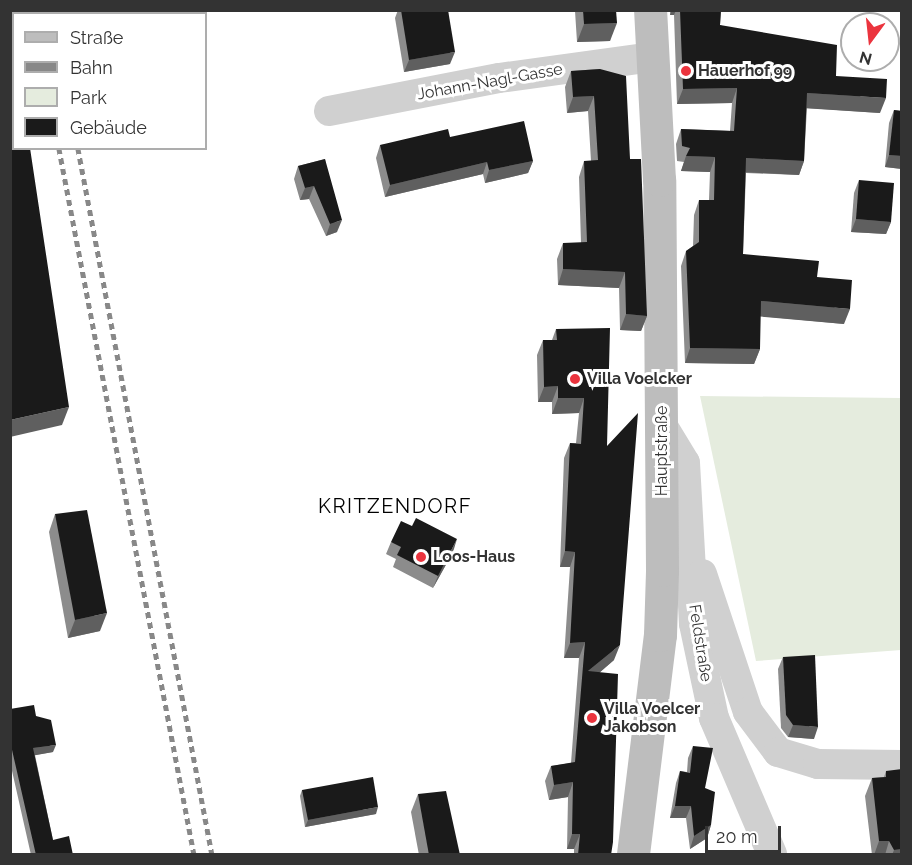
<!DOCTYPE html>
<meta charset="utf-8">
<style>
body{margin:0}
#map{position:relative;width:912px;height:865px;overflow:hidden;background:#fff;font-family:Raleway,sans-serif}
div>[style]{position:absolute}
.green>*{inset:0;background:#e5ecde}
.street>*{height:30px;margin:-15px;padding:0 15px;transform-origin:15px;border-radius:15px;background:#d0d0d0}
.secondary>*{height:33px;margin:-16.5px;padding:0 16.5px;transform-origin:16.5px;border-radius:16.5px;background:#bdbdbd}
.rail>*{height:4.5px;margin-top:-2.25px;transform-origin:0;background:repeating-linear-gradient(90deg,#888 0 6px,transparent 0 10.5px)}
.wall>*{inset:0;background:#8c8c8c}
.shaded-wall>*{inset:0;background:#5f5f5f}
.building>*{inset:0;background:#1a1a1a}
.dots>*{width:16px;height:16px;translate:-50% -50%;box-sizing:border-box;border:3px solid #fff;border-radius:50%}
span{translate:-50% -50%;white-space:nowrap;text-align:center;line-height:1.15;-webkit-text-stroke:6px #fff;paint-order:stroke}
.poi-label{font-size:16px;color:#333;font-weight:700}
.left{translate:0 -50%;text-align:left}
.street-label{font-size:16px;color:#333}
.quarter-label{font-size:20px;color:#000;letter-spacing:1.5px}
.frame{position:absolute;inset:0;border:12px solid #333;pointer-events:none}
.legend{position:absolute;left:12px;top:12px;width:195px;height:138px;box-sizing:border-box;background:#fff;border:2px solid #adadad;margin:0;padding:8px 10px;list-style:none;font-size:18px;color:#333}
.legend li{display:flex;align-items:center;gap:12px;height:30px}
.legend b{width:30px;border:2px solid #adadad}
.north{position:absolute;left:840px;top:12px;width:60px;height:60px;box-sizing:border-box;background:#fff;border:2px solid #adadad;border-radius:50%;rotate:195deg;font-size:16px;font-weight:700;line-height:24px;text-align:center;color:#333}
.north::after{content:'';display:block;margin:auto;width:21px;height:27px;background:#eb343e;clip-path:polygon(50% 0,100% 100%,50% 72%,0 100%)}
.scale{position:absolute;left:705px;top:826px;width:76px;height:27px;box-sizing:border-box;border:3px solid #333;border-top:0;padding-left:8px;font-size:18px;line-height:21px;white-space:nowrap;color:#333;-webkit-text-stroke:4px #fff;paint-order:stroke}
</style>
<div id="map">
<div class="green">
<div style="clip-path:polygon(700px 396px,901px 398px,901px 650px,756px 661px)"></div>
</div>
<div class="street">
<div style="left:329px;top:111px;width:173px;rotate:-11deg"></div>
<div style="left:499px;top:78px;width:154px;rotate:-7.8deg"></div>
<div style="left:662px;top:425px;width:44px;rotate:58.8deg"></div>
<div style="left:685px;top:463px;width:161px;rotate:86.8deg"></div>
<div style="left:694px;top:624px;width:96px;rotate:78deg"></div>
<div style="left:714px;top:718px;width:148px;rotate:66.9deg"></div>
<div style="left:702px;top:574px;width:145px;rotate:71.6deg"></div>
<div style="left:748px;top:712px;width:50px;rotate:53.1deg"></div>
<div style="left:778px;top:752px;width:42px;rotate:16.7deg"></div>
<div style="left:818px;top:764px;width:84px;rotate:0.7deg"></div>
</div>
<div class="secondary">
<div style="left:633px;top:854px;width:221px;rotate:-83deg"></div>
<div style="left:660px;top:635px;width:65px;rotate:-88.2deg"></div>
<div style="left:662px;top:570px;width:390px;rotate:-90.4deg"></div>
<div style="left:659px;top:180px;width:170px;rotate:-93deg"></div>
</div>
<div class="rail">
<div style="left:33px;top:10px;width:4px;rotate:90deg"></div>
<div style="left:51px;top:10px;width:4px;rotate:76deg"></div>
<div style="left:59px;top:148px;width:719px;rotate:79.17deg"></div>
<div style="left:78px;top:148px;width:719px;rotate:79.25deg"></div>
</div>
<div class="wall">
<div style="clip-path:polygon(398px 10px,448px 10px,450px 64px,404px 72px,395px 18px)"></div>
<div style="clip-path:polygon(561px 10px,616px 10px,610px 41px,577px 42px,575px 11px,561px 12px)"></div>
<div style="clip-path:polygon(670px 10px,721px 10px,720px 25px,836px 76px,880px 113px,807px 108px,804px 161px,799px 175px,746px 173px,743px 254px,817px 277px,844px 324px,760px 316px,760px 349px,754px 364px,685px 363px,681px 266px,686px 251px,693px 246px,694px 215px,699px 200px,709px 200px,710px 172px,681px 171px,684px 162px,677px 161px,676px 144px,681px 129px,730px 131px,732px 103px,677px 104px,674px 15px,670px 15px)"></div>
<div style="clip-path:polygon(600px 69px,630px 159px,647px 316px,641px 331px,620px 330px,619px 288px,558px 285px,557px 259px,563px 243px,581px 243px,579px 177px,584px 161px,591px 161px,588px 111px,567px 113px,565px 87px,571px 71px)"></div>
<div style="clip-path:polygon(894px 110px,902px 111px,902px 169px,885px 167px,889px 123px)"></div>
<div style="clip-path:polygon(450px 137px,533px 161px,528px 173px,485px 183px,483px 174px,385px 197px,376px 158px,380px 145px)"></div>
<div style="clip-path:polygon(325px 159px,337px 232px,326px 236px,309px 199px,300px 200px,294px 179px,298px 166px)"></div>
<div style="clip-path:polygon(859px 180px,891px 222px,886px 234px,851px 232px,854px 193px)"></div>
<div style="clip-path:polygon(556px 329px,607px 446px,614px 660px,600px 672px,611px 855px,574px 855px,574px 849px,567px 849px,568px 797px,549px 800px,545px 781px,551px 766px,571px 763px,579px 658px,564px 658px,570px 567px,560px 567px,564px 458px,570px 443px,576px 443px,579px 413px,552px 414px,552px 402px,538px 402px,537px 355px,543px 340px,552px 340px)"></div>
<div style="clip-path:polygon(55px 514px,100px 631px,68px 638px,49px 532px)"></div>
<div style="clip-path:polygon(391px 542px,453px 552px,433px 588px,393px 567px,396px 559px,386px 554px)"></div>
<div style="clip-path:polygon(783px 657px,814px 739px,788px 737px,781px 728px,778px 669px)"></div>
<div style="clip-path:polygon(10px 709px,36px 716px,53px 752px,35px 755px,53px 840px,73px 855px,31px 855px,10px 762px)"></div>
<div style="clip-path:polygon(693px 746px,705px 788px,711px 825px,707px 838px,690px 849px,686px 818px,670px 818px,676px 783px,680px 771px,687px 772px,688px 758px)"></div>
<div style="clip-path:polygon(886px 771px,902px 855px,872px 855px,865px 796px,872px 778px,884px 777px)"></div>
<div style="clip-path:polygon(302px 790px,376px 814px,305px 827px,300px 796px)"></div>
<div style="clip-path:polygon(418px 794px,460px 855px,419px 855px,411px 812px)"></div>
</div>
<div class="shaded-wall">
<div style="clip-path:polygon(562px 10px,576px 10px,561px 12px)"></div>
<div style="clip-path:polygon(672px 10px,676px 10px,674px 15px,670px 15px)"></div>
<div style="clip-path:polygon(617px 23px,610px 41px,577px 42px,584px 24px)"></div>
<div style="clip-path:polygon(455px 52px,450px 64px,404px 72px,409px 60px)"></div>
<div style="clip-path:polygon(737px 88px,732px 103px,677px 104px,683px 89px)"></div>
<div style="clip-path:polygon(807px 93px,886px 98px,880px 113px,802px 108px)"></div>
<div style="clip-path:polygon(594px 96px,588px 111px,567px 113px,573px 97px)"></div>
<div style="clip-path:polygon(889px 155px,902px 156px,902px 169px,885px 167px)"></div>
<div style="clip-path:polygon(686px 156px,715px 157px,710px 172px,681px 171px)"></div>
<div style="clip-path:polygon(746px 158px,804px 161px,799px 175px,741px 172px)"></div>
<div style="clip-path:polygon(533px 161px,528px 173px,485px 183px,489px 170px)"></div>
<div style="clip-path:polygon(487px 162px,483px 174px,385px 197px,390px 185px)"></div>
<div style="clip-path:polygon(314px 186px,309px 199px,300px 200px,305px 188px)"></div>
<div style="clip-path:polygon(856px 219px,891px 222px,886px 234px,851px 232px)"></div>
<div style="clip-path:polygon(342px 220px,337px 232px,326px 236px,330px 224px)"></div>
<div style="clip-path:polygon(563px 269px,625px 272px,619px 288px,558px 285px)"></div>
<div style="clip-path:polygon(761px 301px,850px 309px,844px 324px,755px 316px)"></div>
<div style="clip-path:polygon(626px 314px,647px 316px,641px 331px,620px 330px)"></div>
<div style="clip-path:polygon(690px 348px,760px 349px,754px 364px,685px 363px)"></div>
<div style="clip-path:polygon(558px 386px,552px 402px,538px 402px,544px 387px)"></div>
<div style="clip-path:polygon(558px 398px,584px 398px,579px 413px,552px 414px)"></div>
<div style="clip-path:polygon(69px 407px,62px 425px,10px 437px,10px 420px)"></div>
<div style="clip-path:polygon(457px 539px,453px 552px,433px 588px,438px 576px)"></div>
<div style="clip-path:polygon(565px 551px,575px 552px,570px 567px,560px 567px)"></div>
<div style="clip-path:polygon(107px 613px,100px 631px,68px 638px,75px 620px)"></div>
<div style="clip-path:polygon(585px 642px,579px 658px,564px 658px,570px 643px)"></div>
<div style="clip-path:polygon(620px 645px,614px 660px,583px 687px,588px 671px)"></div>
<div style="clip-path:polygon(793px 725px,818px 727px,814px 739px,788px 737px)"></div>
<div style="clip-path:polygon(56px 745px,53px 752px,31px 756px,33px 748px)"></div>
<div style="clip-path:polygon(573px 782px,568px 797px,549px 800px,554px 785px)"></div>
<div style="clip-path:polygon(675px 806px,691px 806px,686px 818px,670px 818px)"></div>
<div style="clip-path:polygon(378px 807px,376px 814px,305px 827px,308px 820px)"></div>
<div style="clip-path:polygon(711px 825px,707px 838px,690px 849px,694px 836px)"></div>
<div style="clip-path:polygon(572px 834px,580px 834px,574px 849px,567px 849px)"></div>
<div style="clip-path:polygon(879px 841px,889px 841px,885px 855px,874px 855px)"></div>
<div style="clip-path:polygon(902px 849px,902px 855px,892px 855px,894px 850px)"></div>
</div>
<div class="building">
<div style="clip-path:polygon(401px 10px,448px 10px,455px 52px,409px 60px)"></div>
<div style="clip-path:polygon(583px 10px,616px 10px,617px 23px,584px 24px)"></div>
<div style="clip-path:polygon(680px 10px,721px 10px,720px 25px,837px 45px,836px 76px,887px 79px,886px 98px,807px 93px,804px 161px,746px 158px,743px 254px,819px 261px,817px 277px,852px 280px,850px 309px,761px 301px,760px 349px,690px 348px,686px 251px,699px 242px,699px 200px,714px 200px,715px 157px,686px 156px,690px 148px,682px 146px,681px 129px,734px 131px,737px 88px,683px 89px)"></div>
<div style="clip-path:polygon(10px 26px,14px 39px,14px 148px,30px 148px,69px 407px,10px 420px)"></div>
<div style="clip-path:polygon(600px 69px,626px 76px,630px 159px,641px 159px,647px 316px,626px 314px,625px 272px,563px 269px,563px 243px,587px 242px,584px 161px,598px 160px,594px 96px,573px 97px,571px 71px)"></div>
<div style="clip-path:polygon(894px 110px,902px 111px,902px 156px,889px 155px)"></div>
<div style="clip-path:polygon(524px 121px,533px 161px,489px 170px,487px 162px,390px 185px,380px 145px,448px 129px,450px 137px)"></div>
<div style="clip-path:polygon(325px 159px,342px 220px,330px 224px,314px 186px,305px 188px,298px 166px)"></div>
<div style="clip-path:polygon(859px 180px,894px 183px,891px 222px,856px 219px)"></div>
<div style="clip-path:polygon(610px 328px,607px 446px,638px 413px,620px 645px,588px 671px,618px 674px,613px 842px,611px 855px,578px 855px,580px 834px,572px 834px,573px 782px,554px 785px,551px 766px,575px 762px,585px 642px,570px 643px,575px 552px,565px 551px,570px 443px,581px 444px,584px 398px,558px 398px,558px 386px,544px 387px,543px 340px,557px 340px,556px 329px)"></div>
<div style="clip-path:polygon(87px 510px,107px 613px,75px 620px,55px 514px)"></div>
<div style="clip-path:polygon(416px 518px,457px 539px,438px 576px,397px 555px,401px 547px,391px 542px,401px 521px,412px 526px)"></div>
<div style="clip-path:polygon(815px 655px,818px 727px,793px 725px,786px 715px,783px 657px)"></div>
<div style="clip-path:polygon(34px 705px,36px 716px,51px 720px,56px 745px,33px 748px,53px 840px,69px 836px,73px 855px,36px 855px,10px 741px,10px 709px)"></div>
<div style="clip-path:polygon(693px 746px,713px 748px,705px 788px,715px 792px,711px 825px,694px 836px,691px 806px,675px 806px,680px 771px,690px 773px)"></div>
<div style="clip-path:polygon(902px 769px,902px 849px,894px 850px,889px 841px,879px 841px,872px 778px,886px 777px,886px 771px)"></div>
<div style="clip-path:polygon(373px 777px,378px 807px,308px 820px,302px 790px)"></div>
<div style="clip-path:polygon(446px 791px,460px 855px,429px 855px,418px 794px)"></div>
</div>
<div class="dots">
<div style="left:686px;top:71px;background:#eb343e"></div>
<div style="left:575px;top:379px;background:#eb343e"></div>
<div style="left:421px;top:557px;background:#eb343e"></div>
<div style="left:592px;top:718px;background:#eb343e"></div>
</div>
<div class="poi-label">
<span class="left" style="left:698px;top:71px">Hauerhof 99</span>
<span class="left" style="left:587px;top:379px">Villa Voelcker</span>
<span class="left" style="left:433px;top:557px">Loos-Haus</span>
<span class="left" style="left:604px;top:718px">Villa Voelcer<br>Jakobson</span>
</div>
<div class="street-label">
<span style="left:490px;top:82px;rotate:-10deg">Johann-Nagl-Gasse</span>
<span style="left:662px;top:451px;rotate:-90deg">Hauptstraße</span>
<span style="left:700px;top:643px;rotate:81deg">Feldstraße</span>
</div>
<div class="quarter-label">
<span style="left:395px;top:506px">KRITZENDORF</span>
</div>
<div class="frame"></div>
<ul class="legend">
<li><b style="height:8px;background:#bdbdbd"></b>Straße</li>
<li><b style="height:8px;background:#888"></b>Bahn</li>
<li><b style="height:16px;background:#e5ecde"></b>Park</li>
<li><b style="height:16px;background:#1a1a1a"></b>Gebäude</li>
</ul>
<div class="north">N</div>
<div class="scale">20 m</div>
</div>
